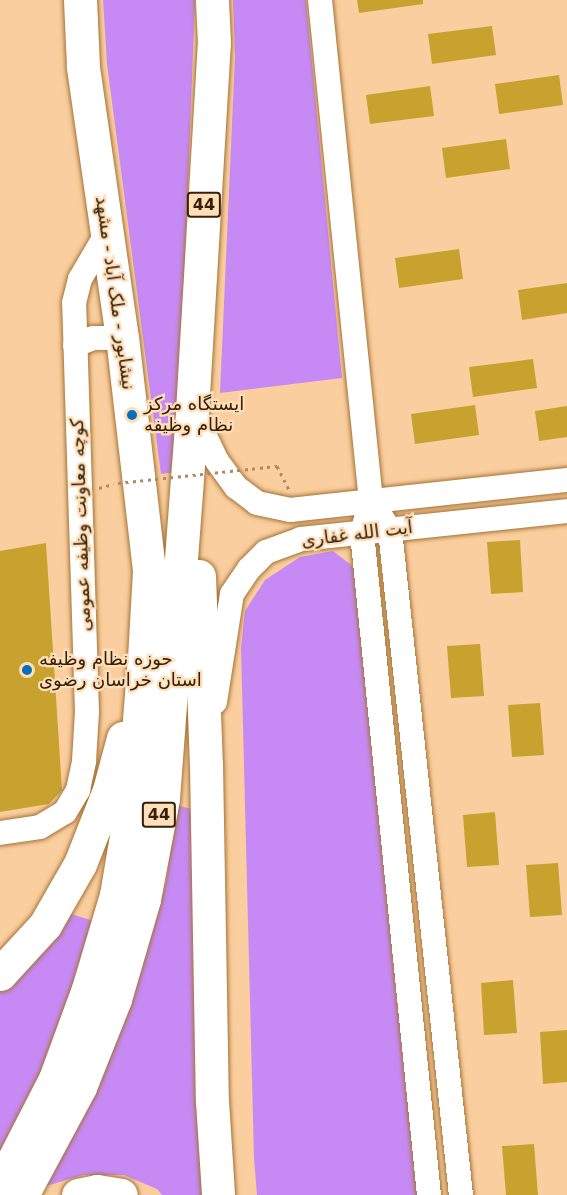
<!DOCTYPE html>
<meta charset="utf-8">
<style>
body{margin:0}
#map{position:relative;width:567px;height:1195px;overflow:hidden;background:#face9e;font-family:"DejaVu Sans","Noto Sans Arabic",sans-serif}
div>[style]{position:absolute}
.green>*{inset:0;background:#c78af4}
.building>*{inset:0;background:#c8a22f}
.path>*{height:3px;margin-top:-1.5px;transform-origin:0;background:repeating-linear-gradient(90deg,#ae8b64 0 3px,transparent 0 7.5px)}
.roads{filter:drop-shadow(0 0 2px #a57336) drop-shadow(0 0 2px #a57336)}
.minor>*{height:24px;margin:-12px;padding:0 12px;transform-origin:12px;border-radius:12px;background:#fff}
.highway>*{height:33px;margin:-16.5px;padding:0 16.5px;transform-origin:16.5px;border-radius:16.5px;background:#fff}
.path-bridge>*{height:3px;margin-top:-1.5px;transform-origin:0;background:repeating-linear-gradient(90deg,#ae8b64 0 3px,transparent 0 7.5px)}
.dots>*{width:16px;height:16px;translate:-50% -50%;box-sizing:border-box;border:3px solid #ffdeba;border-radius:50%}
span{translate:-50% -50%;white-space:nowrap;text-align:center;line-height:1.15;-webkit-text-stroke:4.5px #ffdeba;paint-order:stroke}
.shield-label span{padding:2px 4px;background:#ffdeba;border:2px solid;border-radius:4px;-webkit-text-stroke-width:0}
.shield-label{font-size:16px;color:#352107;font-weight:700}
.street-label{font-size:18px;color:#352107}
.poi-label{font-size:18px;color:#352107}
.left{translate:0 -50%;text-align:left}
</style>
<div id="map">
<div class="green">
<div style="clip-path:polygon(103px 0,195px 0,177px 472px,161px 474px,107px 64px)"></div>
<div style="clip-path:polygon(233px 0,306px 0,342px 378px,220px 393px,235px 56px)"></div>
<div style="clip-path:polygon(333px 551px,355px 568px,422px 1195px,257px 1195px,254px 1158px,241px 648px,245px 611px,265px 580px,300px 557px)"></div>
<div style="clip-path:polygon(176px 805px,191px 809px,205px 1195px,162px 1195px,157px 1189px,124px 1175px,83px 1175px,46px 1186px,91px 1096px,132px 1001px,166px 882px)"></div>
<div style="clip-path:polygon(68px 913px,97px 922px,41px 1080px,0 1157px,0 991px,19px 975px)"></div>
</div>
<div class="building">
<div style="clip-path:polygon(357px 0,423px 0,423px 4px,359px 13px)"></div>
<div style="clip-path:polygon(492px 26px,496px 55px,432px 64px,428px 34px)"></div>
<div style="clip-path:polygon(559px 75px,563px 105px,499px 114px,495px 84px)"></div>
<div style="clip-path:polygon(430px 86px,434px 116px,370px 124px,366px 95px)"></div>
<div style="clip-path:polygon(506px 139px,510px 169px,446px 178px,442px 148px)"></div>
<div style="clip-path:polygon(459px 249px,463px 279px,399px 288px,395px 258px)"></div>
<div style="clip-path:polygon(567px 283px,567px 313px,522px 320px,518px 290px)"></div>
<div style="clip-path:polygon(533px 359px,537px 388px,473px 397px,469px 367px)"></div>
<div style="clip-path:polygon(475px 405px,479px 435px,415px 444px,411px 414px)"></div>
<div style="clip-path:polygon(567px 406px,567px 437px,539px 441px,535px 411px)"></div>
<div style="clip-path:polygon(520px 540px,523px 592px,491px 594px,487px 542px)"></div>
<div style="clip-path:polygon(46px 543px,62px 790px,49px 804px,0 812px,0 551px)"></div>
<div style="clip-path:polygon(480px 644px,484px 696px,451px 698px,447px 646px)"></div>
<div style="clip-path:polygon(540px 703px,544px 755px,512px 757px,508px 705px)"></div>
<div style="clip-path:polygon(495px 812px,499px 865px,467px 867px,463px 815px)"></div>
<div style="clip-path:polygon(558px 863px,562px 915px,530px 917px,526px 865px)"></div>
<div style="clip-path:polygon(513px 980px,517px 1033px,484px 1035px,481px 983px)"></div>
<div style="clip-path:polygon(567px 1030px,567px 1082px,543px 1084px,540px 1032px)"></div>
<div style="clip-path:polygon(534px 1144px,538px 1195px,506px 1195px,502px 1146px)"></div>
</div>
<div class="path">
<div style="left:277px;top:466px;width:27px;rotate:63deg"></div>
<div style="left:99px;top:488px;width:15px;rotate:-16deg"></div>
</div>
<div class="roads">
<div class="minor">
<div style="left:320px;top:0;width:504px;rotate:84.19deg"></div>
<div style="left:371px;top:501px;width:33px;rotate:106deg"></div>
<div style="left:362px;top:533px;width:665px;rotate:84.22deg"></div>
<div style="left:75px;top:345px;width:19px;rotate:-21deg"></div>
<div style="left:93px;top:338px;width:29px"></div>
<div style="left:193px;top:411px;width:55px;rotate:64.4deg"></div>
<div style="left:217px;top:461px;width:32px;rotate:54deg"></div>
<div style="left:236px;top:487px;width:26px;rotate:37deg"></div>
<div style="left:257px;top:503px;width:34px;rotate:12deg"></div>
<div style="left:290px;top:510px;width:279px;rotate:-6.2deg"></div>
<div style="left:371px;top:501px;width:35px;rotate:57deg"></div>
<div style="left:390px;top:530px;width:669px;rotate:83.91deg"></div>
<div style="left:215px;top:702px;width:109px;rotate:-81.1deg"></div>
<div style="left:232px;top:594px;width:30px;rotate:-56deg"></div>
<div style="left:249px;top:569px;width:24px;rotate:-45deg"></div>
<div style="left:266px;top:552px;width:37px;rotate:-20deg"></div>
<div style="left:301px;top:539px;width:267px;rotate:-6deg"></div>
<div style="left:0;top:833px;width:40px;rotate:-8.5deg"></div>
<div style="left:40px;top:827px;width:29px;rotate:-31deg"></div>
<div style="left:65px;top:812px;width:26px;rotate:-59deg"></div>
<div style="left:78px;top:790px;width:30px;rotate:-78deg"></div>
<div style="left:84px;top:761px;width:49px;rotate:-86.5deg"></div>
<div style="left:87px;top:712px;width:409px;rotate:-91.8deg"></div>
<div style="left:74px;top:303px;width:25px;rotate:-76deg"></div>
<div style="left:80px;top:279px;width:53px;rotate:-59.6deg"></div>
</div>
<div class="highway">
<div style="left:199px;top:576px;width:188px;rotate:87.9deg"></div>
<div style="left:206px;top:764px;width:337px;rotate:89deg"></div>
<div style="left:212px;top:1101px;width:94px;rotate:86.3deg"></div>
<div style="left:0;top:974px;width:67px;rotate:-47.4deg"></div>
<div style="left:45px;top:925px;width:70px;rotate:-60.2deg"></div>
<div style="left:80px;top:864px;width:79px;rotate:-68.6deg"></div>
<div style="left:109px;top:790px;width:54px;rotate:-74.9deg"></div>
<div style="left:0;top:1186px;width:120px;rotate:-62.8deg"></div>
<div style="left:55px;top:1079px;width:96px;rotate:-69.9deg"></div>
<div style="left:88px;top:989px;width:98px;rotate:-73.4deg"></div>
<div style="left:116px;top:895px;width:102px;rotate:-80.4deg"></div>
<div style="left:133px;top:794px;width:136px;rotate:-85.4deg"></div>
<div style="left:144px;top:658px;width:88px;rotate:-86.7deg"></div>
<div style="left:149px;top:570px;width:234px;rotate:-96.6deg"></div>
<div style="left:122px;top:338px;width:275px;rotate:-98.2deg"></div>
<div style="left:83px;top:66px;width:66px;rotate:-92.6deg"></div>
<div style="left:22px;top:1195px;width:123px;rotate:-61.8deg"></div>
<div style="left:80px;top:1087px;width:95px;rotate:-68.3deg"></div>
<div style="left:115px;top:999px;width:104px;rotate:-73.8deg"></div>
<div style="left:144px;top:899px;width:103px;rotate:-79.3deg"></div>
<div style="left:163px;top:798px;width:388px;rotate:-85.7deg"></div>
<div style="left:192px;top:411px;width:369px;rotate:-86.6deg"></div>
<div style="left:214px;top:43px;width:43px;rotate:-92.7deg"></div>
<div style="left:78px;top:1195px;width:19px;rotate:-12deg"></div>
<div style="left:97px;top:1191px;width:24px;rotate:9deg"></div>
</div>
</div>
<div class="path-bridge">
<div style="left:118px;top:483px;width:160px;rotate:-6.1deg"></div>
</div>
<div class="dots">
<div style="left:132px;top:415px;background:#096eba"></div>
<div style="left:27px;top:670px;background:#096eba"></div>
</div>
<div class="shield-label">
<span style="left:204px;top:205px">44</span>
<span style="left:159px;top:815px">44</span>
</div>
<div class="street-label">
<span style="left:115px;top:293px;rotate:82deg">نیشابور - ملک آباد - مشهد</span>
<span style="left:81px;top:525px;rotate:-92deg">کوچه معاونت وظیفه عمومی</span>
<span style="left:357px;top:534px;rotate:-7deg">آیت الله غفاری</span>
</div>
<div class="poi-label">
<span class="left" style="left:144px;top:415px">ایستگاه مرکز<br>نظام وظیفه</span>
<span class="left" style="left:39px;top:670px">حوزه نظام وظیفه<br>استان خراسان رضوی</span>
</div>
</div>
